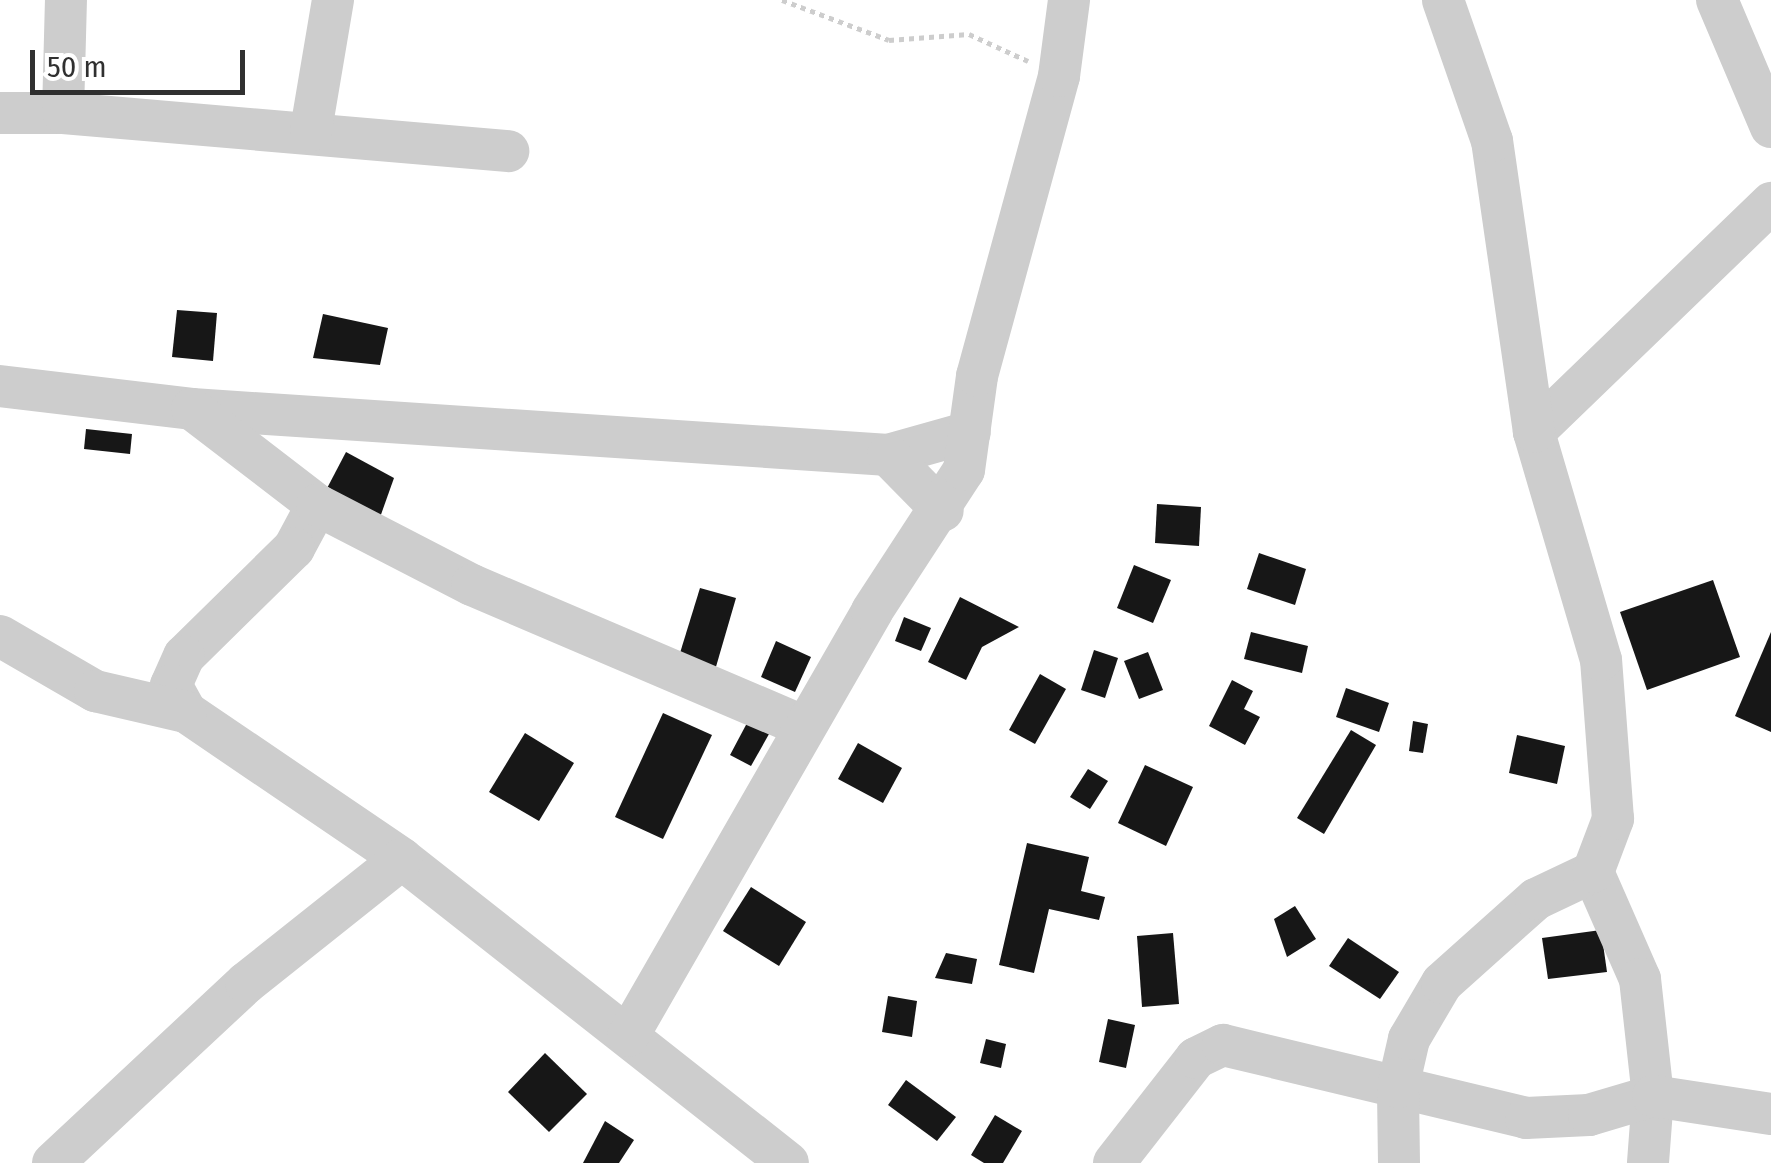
<!DOCTYPE html>
<style>
body{margin:0}
#map{position:relative;width:1771px;height:1163px;overflow:hidden;background:#fff;font-family:"Fira Sans Condensed",sans-serif}
div>[style]{position:absolute}
.building>*{inset:0;background:#171717}
.path>*{height:5px;margin-top:-2.5px;transform-origin:0;background:repeating-linear-gradient(90deg,#cdcdcd 0 5px,transparent 0 10px)}
.minor>*{height:42px;margin:-21px;padding:0 21px;transform-origin:21px;border-radius:21px;background:#cdcdcd}
span{translate:-50% -50%;white-space:nowrap;text-align:center;line-height:1.15;-webkit-text-stroke:10px #fff;paint-order:stroke}
.scale{position:absolute;left:30px;top:50px;width:215px;height:45px;box-sizing:border-box;border:5px solid #303030;border-top:0;padding-left:12px;font-size:30px;line-height:35px;white-space:nowrap;color:#303030;-webkit-text-stroke:8px #fff;paint-order:stroke}
</style>
<div id="map">
<div class="building">
<div style="clip-path:polygon(177px 310px,217px 313px,213px 361px,172px 357px)"></div>
<div style="clip-path:polygon(323px 314px,388px 328px,380px 365px,313px 358px)"></div>
<div style="clip-path:polygon(86px 429px,132px 434px,130px 454px,84px 449px)"></div>
<div style="clip-path:polygon(346px 452px,394px 478px,378px 523px,324px 494px)"></div>
<div style="clip-path:polygon(1157px 504px,1201px 507px,1199px 546px,1155px 543px)"></div>
<div style="clip-path:polygon(1259px 553px,1306px 569px,1295px 605px,1247px 589px)"></div>
<div style="clip-path:polygon(1134px 565px,1171px 580px,1153px 623px,1117px 608px)"></div>
<div style="clip-path:polygon(1713px 580px,1740px 657px,1647px 690px,1620px 612px)"></div>
<div style="clip-path:polygon(700px 588px,736px 598px,713px 677px,676px 666px)"></div>
<div style="clip-path:polygon(960px 597px,1019px 627px,982px 647px,966px 680px,928px 662px)"></div>
<div style="clip-path:polygon(904px 617px,931px 628px,921px 651px,895px 641px)"></div>
<div style="clip-path:polygon(1251px 632px,1308px 646px,1302px 673px,1244px 659px)"></div>
<div style="clip-path:polygon(1771px 632px,1771px 732px,1735px 716px)"></div>
<div style="clip-path:polygon(776px 641px,811px 657px,795px 692px,761px 677px)"></div>
<div style="clip-path:polygon(1094px 650px,1118px 658px,1105px 698px,1081px 690px)"></div>
<div style="clip-path:polygon(1148px 652px,1163px 690px,1139px 699px,1124px 661px)"></div>
<div style="clip-path:polygon(1040px 674px,1066px 689px,1035px 744px,1009px 730px)"></div>
<div style="clip-path:polygon(1232px 680px,1253px 691px,1244px 709px,1260px 717px,1245px 745px,1209px 726px)"></div>
<div style="clip-path:polygon(1346px 688px,1389px 703px,1379px 732px,1336px 717px)"></div>
<div style="clip-path:polygon(663px 713px,712px 735px,663px 839px,615px 817px)"></div>
<div style="clip-path:polygon(1413px 721px,1428px 724px,1423px 753px,1409px 751px)"></div>
<div style="clip-path:polygon(747px 723px,769px 734px,751px 766px,730px 755px)"></div>
<div style="clip-path:polygon(1351px 730px,1376px 745px,1324px 834px,1297px 818px)"></div>
<div style="clip-path:polygon(525px 733px,574px 763px,539px 821px,489px 792px)"></div>
<div style="clip-path:polygon(1517px 735px,1565px 746px,1557px 784px,1509px 773px)"></div>
<div style="clip-path:polygon(858px 743px,902px 768px,883px 803px,838px 779px)"></div>
<div style="clip-path:polygon(1145px 765px,1193px 787px,1166px 846px,1118px 823px)"></div>
<div style="clip-path:polygon(1088px 769px,1108px 781px,1090px 809px,1070px 797px)"></div>
<div style="clip-path:polygon(1027px 843px,1089px 857px,1081px 891px,1105px 897px,1099px 920px,1049px 909px,1034px 973px,999px 965px)"></div>
<div style="clip-path:polygon(751px 887px,806px 922px,779px 966px,723px 931px)"></div>
<div style="clip-path:polygon(1295px 906px,1316px 939px,1287px 957px,1274px 919px)"></div>
<div style="clip-path:polygon(1601px 930px,1607px 972px,1548px 979px,1542px 938px)"></div>
<div style="clip-path:polygon(1173px 933px,1179px 1004px,1142px 1007px,1137px 936px)"></div>
<div style="clip-path:polygon(1348px 938px,1399px 972px,1380px 999px,1329px 966px)"></div>
<div style="clip-path:polygon(946px 953px,977px 959px,972px 984px,935px 978px)"></div>
<div style="clip-path:polygon(888px 996px,917px 1001px,912px 1037px,882px 1032px)"></div>
<div style="clip-path:polygon(1108px 1019px,1135px 1025px,1126px 1068px,1099px 1062px)"></div>
<div style="clip-path:polygon(986px 1039px,1006px 1044px,1001px 1068px,980px 1063px)"></div>
<div style="clip-path:polygon(545px 1053px,587px 1094px,549px 1132px,508px 1092px)"></div>
<div style="clip-path:polygon(906px 1080px,956px 1117px,937px 1141px,888px 1105px)"></div>
<div style="clip-path:polygon(995px 1115px,1022px 1131px,1003px 1163px,984px 1163px,971px 1155px)"></div>
<div style="clip-path:polygon(605px 1121px,634px 1140px,619px 1163px,583px 1163px)"></div>
</div>
<div class="path">
<div style="left:782px;top:0;width:114px;rotate:20.5deg"></div>
<div style="left:889px;top:40px;width:80px;rotate:-4.3deg"></div>
<div style="left:969px;top:34px;width:65px;rotate:24.6deg"></div>
</div>
<div class="minor">
<div style="left:1717px;top:0;width:138px;rotate:67deg"></div>
<div style="left:0;top:113px;width:63px"></div>
<div style="left:63px;top:113px;width:113px;rotate:-88.5deg"></div>
<div style="left:63px;top:113px;width:447px;rotate:4.9deg"></div>
<div style="left:311px;top:130px;width:132px;rotate:-80.4deg"></div>
<div style="left:0;top:386px;width:193px;rotate:6.8deg"></div>
<div style="left:192px;top:409px;width:698px;rotate:3.78deg"></div>
<div style="left:888px;top:455px;width:85px;rotate:-15.7deg"></div>
<div style="left:192px;top:409px;width:158px;rotate:37.5deg"></div>
<div style="left:317px;top:505px;width:49px;rotate:118.1deg"></div>
<div style="left:294px;top:548px;width:154px;rotate:135.5deg"></div>
<div style="left:184px;top:656px;width:32px;rotate:114deg"></div>
<div style="left:171px;top:685px;width:31px;rotate:61deg"></div>
<div style="left:186px;top:712px;width:261px;rotate:34.2deg"></div>
<div style="left:402px;top:859px;width:491px;rotate:38.2deg"></div>
<div style="left:1534px;top:432px;width:330px;rotate:-44deg"></div>
<div style="left:888px;top:455px;width:78px;rotate:45.5deg"></div>
<div style="left:317px;top:505px;width:174px;rotate:27.3deg"></div>
<div style="left:472px;top:585px;width:362px;rotate:23.1deg"></div>
<div style="left:0;top:636px;width:110px;rotate:30.1deg"></div>
<div style="left:95px;top:691px;width:93px;rotate:13deg"></div>
<div style="left:1593px;top:872px;width:117px;rotate:66.3deg"></div>
<div style="left:1640px;top:979px;width:118px;rotate:83.7deg"></div>
<div style="left:1653px;top:1096px;width:67px;rotate:94.3deg"></div>
<div style="left:628px;top:1036px;width:490px;rotate:-60.1deg"></div>
<div style="left:872px;top:611px;width:168px;rotate:-56.9deg"></div>
<div style="left:964px;top:470px;width:95px;rotate:-82.1deg"></div>
<div style="left:977px;top:376px;width:311px;rotate:-74.7deg"></div>
<div style="left:1059px;top:76px;width:77px;rotate:-82.5deg"></div>
<div style="left:53px;top:1163px;width:264px;rotate:-43deg"></div>
<div style="left:246px;top:983px;width:199px;rotate:-38.5deg"></div>
<div style="left:1114px;top:1163px;width:133px;rotate:-52deg"></div>
<div style="left:1196px;top:1058px;width:30px;rotate:-26deg"></div>
<div style="left:1223px;top:1045px;width:312px;rotate:13.5deg"></div>
<div style="left:1526px;top:1118px;width:63px;rotate:-2.7deg"></div>
<div style="left:1589px;top:1115px;width:67px;rotate:-16.5deg"></div>
<div style="left:1653px;top:1096px;width:119px;rotate:8.7deg"></div>
<div style="left:1399px;top:1163px;width:76px;rotate:-90.8deg"></div>
<div style="left:1398px;top:1087px;width:49px;rotate:-77.1deg"></div>
<div style="left:1409px;top:1039px;width:65px;rotate:-59.5deg"></div>
<div style="left:1442px;top:983px;width:126px;rotate:-41.8deg"></div>
<div style="left:1536px;top:899px;width:63px;rotate:-25.3deg"></div>
<div style="left:1593px;top:872px;width:57px;rotate:-69.3deg"></div>
<div style="left:1613px;top:819px;width:159px;rotate:-94.3deg"></div>
<div style="left:1601px;top:660px;width:238px;rotate:-106.4deg"></div>
<div style="left:1534px;top:432px;width:294px;rotate:-98.2deg"></div>
<div style="left:1492px;top:141px;width:149px;rotate:-109.2deg"></div>
</div>
<div class="scale">50 m</div>
</div>
